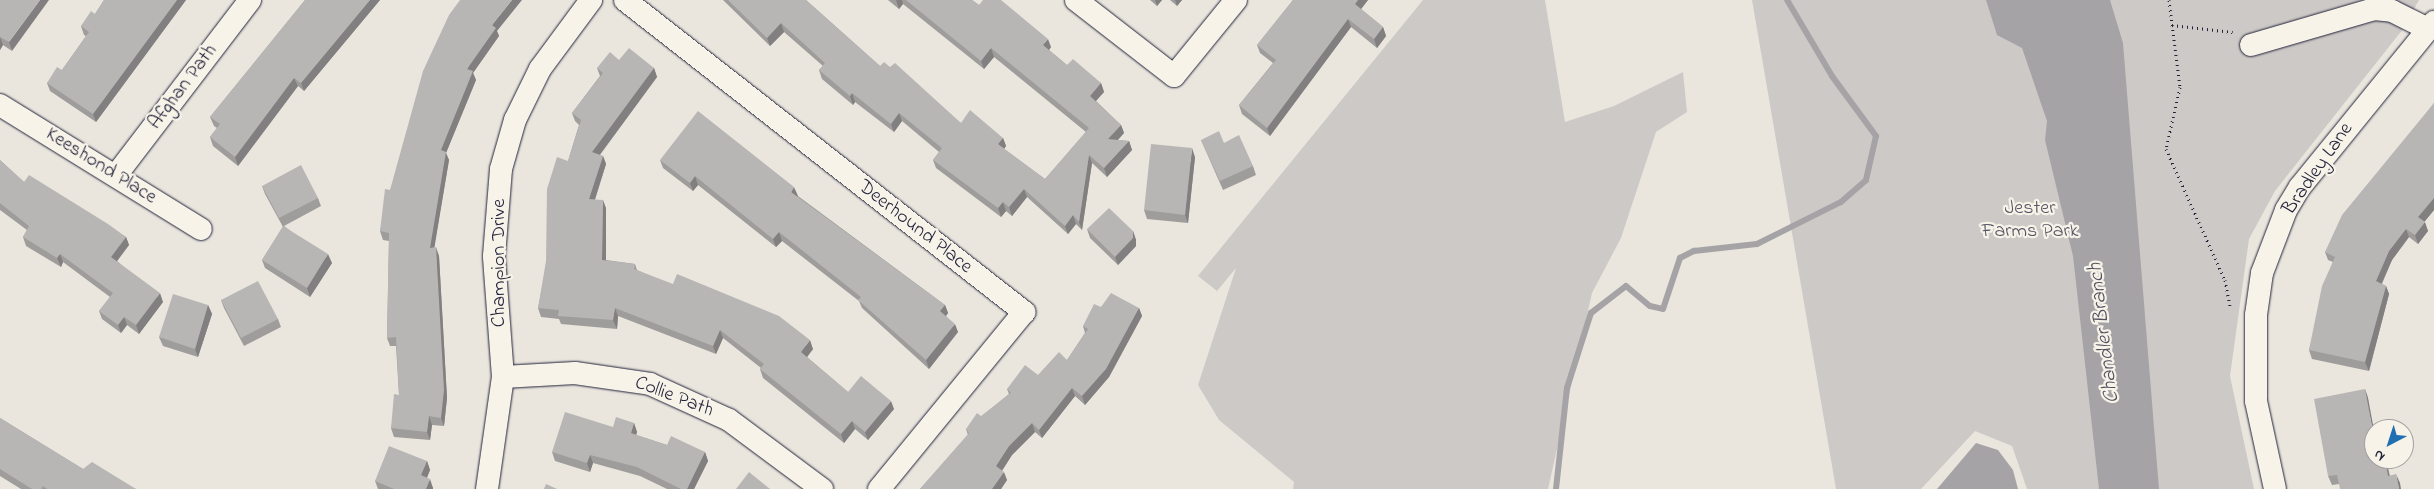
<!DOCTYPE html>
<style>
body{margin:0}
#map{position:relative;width:2434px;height:489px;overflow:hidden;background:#eae6de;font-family:"Indie Flower",sans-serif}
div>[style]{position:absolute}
.green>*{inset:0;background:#cdc9c6}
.water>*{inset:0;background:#a6a3a6}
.stream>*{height:6px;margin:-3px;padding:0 3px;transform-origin:3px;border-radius:3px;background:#a6a3a6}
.path>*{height:3px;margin-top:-1.5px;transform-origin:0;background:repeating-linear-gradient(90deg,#22223b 0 1px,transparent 0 5px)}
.roads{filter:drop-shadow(0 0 1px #22223b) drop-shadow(0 0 1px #22223b)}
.minor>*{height:22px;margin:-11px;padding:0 11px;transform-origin:11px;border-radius:11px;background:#f7f3e8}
.wall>*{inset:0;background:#9e9d9c}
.shaded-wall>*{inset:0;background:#817f7f}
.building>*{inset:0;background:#b8b6b5}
span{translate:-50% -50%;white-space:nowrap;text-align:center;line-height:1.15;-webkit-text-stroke:4.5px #f7f3e8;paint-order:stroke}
.street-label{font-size:20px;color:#22223b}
.park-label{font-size:20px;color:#555465}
.water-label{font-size:21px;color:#504f60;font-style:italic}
.north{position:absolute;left:2364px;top:419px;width:50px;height:50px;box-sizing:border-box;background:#f7f3e8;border:1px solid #a29fa3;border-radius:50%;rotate:220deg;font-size:14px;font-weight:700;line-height:20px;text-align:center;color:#22223b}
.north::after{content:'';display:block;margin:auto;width:18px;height:22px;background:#1f6fb2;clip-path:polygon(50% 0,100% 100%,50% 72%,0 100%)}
</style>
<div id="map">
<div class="green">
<div style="clip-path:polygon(1423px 0,1545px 0,1565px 122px,1614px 106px,1683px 72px,1687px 112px,1656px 132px,1621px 238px,1592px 293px,1548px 489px,1293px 489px,1294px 482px,1219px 420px,1198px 385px,1236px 268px,1217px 291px,1198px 276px)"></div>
<div style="clip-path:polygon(1752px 0,2419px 0,2403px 29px,2275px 191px,2249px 239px,2230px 376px,2254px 489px,2027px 489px,2012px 446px,1975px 431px,1921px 489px,1836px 489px)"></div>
</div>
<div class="water">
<div style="clip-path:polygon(1986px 0,2110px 0,2123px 43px,2159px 489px,2099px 489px,2073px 256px,2045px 140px,2047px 121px,2022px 48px,1997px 35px)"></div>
<div style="clip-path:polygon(1976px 443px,1998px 450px,2013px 470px,2018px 489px,1937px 489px)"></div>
</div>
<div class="stream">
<div style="left:1556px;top:489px;width:102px;rotate:-83.8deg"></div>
<div style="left:1567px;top:388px;width:79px;rotate:-72.3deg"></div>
<div style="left:1591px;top:313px;width:44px;rotate:-37.6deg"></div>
<div style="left:1626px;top:286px;width:31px;rotate:40deg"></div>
<div style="left:1650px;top:306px;width:13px;rotate:13deg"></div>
<div style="left:1663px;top:309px;width:54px;rotate:-71.6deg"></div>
<div style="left:1680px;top:258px;width:16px;rotate:-27deg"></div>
<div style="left:1694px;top:251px;width:63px;rotate:-6.3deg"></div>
<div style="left:1757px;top:244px;width:94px;rotate:-26.6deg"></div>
<div style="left:1841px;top:202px;width:33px;rotate:-41deg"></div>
<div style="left:1866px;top:180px;width:45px;rotate:-77.2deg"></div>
<div style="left:1876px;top:136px;width:74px;rotate:-126.3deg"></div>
<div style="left:1832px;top:76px;width:88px;rotate:-120.6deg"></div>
</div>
<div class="path">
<div style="left:2169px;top:0;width:88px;rotate:82.8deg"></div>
<div style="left:2180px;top:87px;width:64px;rotate:102.7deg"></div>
<div style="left:2166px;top:149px;width:144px;rotate:65.8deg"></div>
<div style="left:2225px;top:280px;width:26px;rotate:79deg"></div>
<div style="left:2172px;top:25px;width:61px;rotate:6.5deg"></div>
</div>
<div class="roads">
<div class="minor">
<div style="left:625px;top:0;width:507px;rotate:38.02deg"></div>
<div style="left:1024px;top:312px;width:229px;rotate:129.3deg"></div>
<div style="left:1076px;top:0;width:124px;rotate:37.8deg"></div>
<div style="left:1174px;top:76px;width:98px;rotate:-50.8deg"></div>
<div style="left:2251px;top:45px;width:128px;rotate:-16.3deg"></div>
<div style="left:2374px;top:9px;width:18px;rotate:6deg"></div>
<div style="left:2392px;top:11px;width:40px;rotate:26.6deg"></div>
<div style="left:0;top:105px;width:236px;rotate:31.7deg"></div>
<div style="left:117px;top:174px;width:219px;rotate:-52.6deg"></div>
<div style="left:503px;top:377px;width:72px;rotate:-3.2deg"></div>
<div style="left:575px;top:373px;width:76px;rotate:8.3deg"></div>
<div style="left:650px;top:384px;width:87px;rotate:24.5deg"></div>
<div style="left:729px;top:420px;width:116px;rotate:36.6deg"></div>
<div style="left:487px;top:489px;width:113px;rotate:-81.9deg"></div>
<div style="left:503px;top:377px;width:121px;rotate:-94.3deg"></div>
<div style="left:494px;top:256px;width:87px;rotate:-85.4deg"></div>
<div style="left:501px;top:169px;width:51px;rotate:-74.1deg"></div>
<div style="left:515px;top:120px;width:57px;rotate:-63.9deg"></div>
<div style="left:540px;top:69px;width:86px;rotate:-53.5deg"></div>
<div style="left:2275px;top:489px;width:90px;rotate:-102.2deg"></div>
<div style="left:2256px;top:401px;width:86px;rotate:-90deg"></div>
<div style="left:2256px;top:315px;width:42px;rotate:-81.9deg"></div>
<div style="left:2262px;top:273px;width:67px;rotate:-69.1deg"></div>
<div style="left:2286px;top:210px;width:27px;rotate:-59deg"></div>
<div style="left:2300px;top:187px;width:213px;rotate:-50.9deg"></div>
</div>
</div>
<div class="wall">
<div style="clip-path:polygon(0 0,12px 51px,3px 45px,0 50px)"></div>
<div style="clip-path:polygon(104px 0,186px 0,96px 122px,50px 91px,47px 83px,62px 70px,86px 36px,84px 35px,81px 26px,95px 14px)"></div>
<div style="clip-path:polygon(305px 0,380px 0,304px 91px,298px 86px,238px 166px,213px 146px,210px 137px,217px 128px,214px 126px,210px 117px)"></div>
<div style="clip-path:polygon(723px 0,806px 0,880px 66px,961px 123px,1003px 138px,1006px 146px,1004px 149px,1045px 179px,1086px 132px,994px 57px,984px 69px,903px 4px,899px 9px,888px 0,972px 0,979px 5px,1051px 47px,1049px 50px,1067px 65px,1101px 83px,1104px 92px,1096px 101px,1121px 125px,1124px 133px,1118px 140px,1129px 141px,1132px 150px,1107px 177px,1092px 163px,1082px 230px,1076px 224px,1068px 234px,1027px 197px,1012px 216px,1006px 211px,1001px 217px,936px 168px,933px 160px,939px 152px,902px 121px,894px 132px,855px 102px,853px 105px,822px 79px,819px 70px,823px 66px,784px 32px,770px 46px)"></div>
<div style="clip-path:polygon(1150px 0,1162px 0,1157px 6px)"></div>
<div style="clip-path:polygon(1170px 0,1182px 0,1177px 6px)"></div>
<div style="clip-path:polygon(1293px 0,1368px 0,1361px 9px,1383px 27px,1386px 36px,1377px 48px,1351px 27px,1270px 136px,1242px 114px,1239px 105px,1273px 63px,1260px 53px,1257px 45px)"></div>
<div style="clip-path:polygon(497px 31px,499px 36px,473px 73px,476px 80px,446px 153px,449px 160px,434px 247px,439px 256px,447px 398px,444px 426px,432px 425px,430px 440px,394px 437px,391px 428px,399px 395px,396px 346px,390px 346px,387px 338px,389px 241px,383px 240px,380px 231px,390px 190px)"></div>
<div style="clip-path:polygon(619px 60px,654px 68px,657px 77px,600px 155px,603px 156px,606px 164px,595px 200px,606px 208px,606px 260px,635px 264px,637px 270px,813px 349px,807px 357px,848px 392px,894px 409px,868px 440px,855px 429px,844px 443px,763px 378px,760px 369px,761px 368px,723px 338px,716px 354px,618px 316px,617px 329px,561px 324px,559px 319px,541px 317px,538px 308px,568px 161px,579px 125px,575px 121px,572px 113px,600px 76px,597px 68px)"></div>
<div style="clip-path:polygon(2434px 103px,2434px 210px,2424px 222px,2428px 231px,2418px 244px,2409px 237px,2392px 260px,2382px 284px,2386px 286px,2389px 294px,2369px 371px,2312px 359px,2309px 350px,2333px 262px,2328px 260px,2325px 252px)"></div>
<div style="clip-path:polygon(1201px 140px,1224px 143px,1253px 166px,1256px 175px,1223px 190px)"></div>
<div style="clip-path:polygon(1195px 157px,1188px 223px,1147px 219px,1144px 210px)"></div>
<div style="clip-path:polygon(0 160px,24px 182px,126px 237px,129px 245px,117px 261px,163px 302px,139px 334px,127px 325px,121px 333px,102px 319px,99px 311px,110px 297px,63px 262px,61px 267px,26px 246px,23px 237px,27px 230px,0 210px)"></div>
<div style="clip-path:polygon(660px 160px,798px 196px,945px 305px,948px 313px,946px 316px,958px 332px,929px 369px,862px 308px,859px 301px,782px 241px,776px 247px,698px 185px,693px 191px,663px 168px)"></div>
<div style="clip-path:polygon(262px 186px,318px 198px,321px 206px,284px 226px,332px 263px,310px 297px,265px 268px,262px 260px,283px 227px,265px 194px)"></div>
<div style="clip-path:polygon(1087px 229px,1133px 231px,1136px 240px,1136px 246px,1118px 265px,1090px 238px)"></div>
<div style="clip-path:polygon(221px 300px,278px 319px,281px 327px,244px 346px,224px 308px)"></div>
<div style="clip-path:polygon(208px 305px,212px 314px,198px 357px,163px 346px,159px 337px)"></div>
<div style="clip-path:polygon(1101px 307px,1139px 308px,1142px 316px,1109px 377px,1085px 405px,1075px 396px,1042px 438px,1035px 432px,1012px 455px,1002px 471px,1007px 480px,1001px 489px,920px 489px,968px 435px,966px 429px,1009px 394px,1007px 389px,1038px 375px,1067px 360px,1085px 333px,1083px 326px)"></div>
<div style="clip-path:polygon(2365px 389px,2368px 398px,2374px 459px,2386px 459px,2390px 476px,2400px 483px,2339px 484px,2332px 485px,2328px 476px)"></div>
<div style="clip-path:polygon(0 418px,83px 469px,136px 489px,21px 489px,0 476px)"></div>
<div style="clip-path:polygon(634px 423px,637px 432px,636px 435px,667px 445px,705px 452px,708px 461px,694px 489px,667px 489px,640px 476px,593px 463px,590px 472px,555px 461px,552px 452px,613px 427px)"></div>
<div style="clip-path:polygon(427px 461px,430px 470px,427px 478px,433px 488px,433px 489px,378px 489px,375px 481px)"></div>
</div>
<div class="shaded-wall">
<div style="clip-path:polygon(40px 0,49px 0,12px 51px,9px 42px)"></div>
<div style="clip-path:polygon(177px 0,186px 0,96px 122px,93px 114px)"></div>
<div style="clip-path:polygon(370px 0,380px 0,304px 91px,301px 83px)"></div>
<div style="clip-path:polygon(512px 0,522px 0,497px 31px,499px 36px,473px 73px,476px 80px,446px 153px,449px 160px,433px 256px,430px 248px,441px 150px,467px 69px,492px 25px)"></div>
<div style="clip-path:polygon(896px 0,902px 0,903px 4px,899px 9px)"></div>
<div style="clip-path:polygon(1155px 0,1162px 0,1157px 6px)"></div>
<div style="clip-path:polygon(1175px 0,1182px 0,1177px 6px)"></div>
<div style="clip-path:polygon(1358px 0,1368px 0,1358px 13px,1355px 4px)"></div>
<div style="clip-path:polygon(1348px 19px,1351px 27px,1270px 136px,1267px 128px)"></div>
<div style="clip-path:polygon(781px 23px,784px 32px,770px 46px,767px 38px)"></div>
<div style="clip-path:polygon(1383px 27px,1386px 36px,1377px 48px,1374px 39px)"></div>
<div style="clip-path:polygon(0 37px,3px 45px,0 50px)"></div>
<div style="clip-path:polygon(1048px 39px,1051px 47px,1046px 54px,1043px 45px)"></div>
<div style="clip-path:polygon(991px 48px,994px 57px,984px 69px,981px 61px)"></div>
<div style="clip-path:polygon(654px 68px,657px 77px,595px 161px,592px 152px)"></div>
<div style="clip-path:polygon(294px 78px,298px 86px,238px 166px,235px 157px)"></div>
<div style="clip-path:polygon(1101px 83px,1104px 92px,1093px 104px,1090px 96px)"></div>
<div style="clip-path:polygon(852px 93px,855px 102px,853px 105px,850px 96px)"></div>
<div style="clip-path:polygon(899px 113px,902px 121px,894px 132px,891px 124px)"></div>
<div style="clip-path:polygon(1121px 125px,1124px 133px,1111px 147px,1108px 139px)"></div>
<div style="clip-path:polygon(1003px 138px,1006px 146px,1001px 153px,998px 144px)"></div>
<div style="clip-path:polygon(1129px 141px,1132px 150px,1107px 177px,1104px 168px)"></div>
<div style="clip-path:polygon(1192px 148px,1195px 157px,1188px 223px,1185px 215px)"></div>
<div style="clip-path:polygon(1089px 155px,1092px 163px,1082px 230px,1079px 222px)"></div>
<div style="clip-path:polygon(603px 156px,606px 164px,592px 208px,589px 199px)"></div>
<div style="clip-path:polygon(695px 176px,698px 185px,693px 191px,690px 183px)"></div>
<div style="clip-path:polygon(794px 187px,798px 196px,794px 200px,791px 192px)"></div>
<div style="clip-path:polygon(1024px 189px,1027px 197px,1012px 216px,1009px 207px)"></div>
<div style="clip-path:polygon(2434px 198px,2434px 210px,2421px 226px,2418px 217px)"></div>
<div style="clip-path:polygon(603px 200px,606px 208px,606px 268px,602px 260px)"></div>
<div style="clip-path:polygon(1003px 202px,1006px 211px,1001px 217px,998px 208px)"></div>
<div style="clip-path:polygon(1073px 215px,1076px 224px,1068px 234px,1065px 226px)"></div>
<div style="clip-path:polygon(2425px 222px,2428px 231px,2418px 244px,2415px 235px)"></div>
<div style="clip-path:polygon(2406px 229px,2409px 237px,2392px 260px,2379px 289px,2376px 281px,2389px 251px)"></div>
<div style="clip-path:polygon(1133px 231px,1136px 240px,1136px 246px,1118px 265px,1115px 257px)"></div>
<div style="clip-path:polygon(779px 232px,782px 241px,776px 247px,773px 239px)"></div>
<div style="clip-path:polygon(126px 237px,129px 245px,114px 265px,111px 257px)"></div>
<div style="clip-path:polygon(436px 247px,439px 256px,447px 398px,444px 426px,441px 418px)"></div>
<div style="clip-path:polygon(60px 254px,63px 262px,61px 267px,57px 258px)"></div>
<div style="clip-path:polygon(328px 254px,332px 263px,310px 297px,307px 288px)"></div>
<div style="clip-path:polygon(2386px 286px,2389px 294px,2369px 371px,2365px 362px)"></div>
<div style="clip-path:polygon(160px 293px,163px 302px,139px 334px,136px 325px)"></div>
<div style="clip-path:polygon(208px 305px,212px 314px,198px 357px,195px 349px)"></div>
<div style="clip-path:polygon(945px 305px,948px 313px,943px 320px,940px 311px)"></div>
<div style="clip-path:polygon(615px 308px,618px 316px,617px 329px,613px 320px)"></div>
<div style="clip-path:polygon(1139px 308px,1142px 316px,1109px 377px,1085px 405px,1082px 396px)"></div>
<div style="clip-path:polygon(124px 317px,127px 325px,121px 333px,118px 325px)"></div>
<div style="clip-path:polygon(955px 324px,958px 332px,929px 369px,926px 360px)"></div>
<div style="clip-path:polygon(720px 330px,723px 338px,716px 354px,713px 346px)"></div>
<div style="clip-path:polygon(810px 340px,813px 349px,804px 361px,801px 352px)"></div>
<div style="clip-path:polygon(1072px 388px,1075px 396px,1042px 438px,1039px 430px)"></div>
<div style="clip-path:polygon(2365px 389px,2368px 398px,2374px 430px,2374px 438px)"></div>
<div style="clip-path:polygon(891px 401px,894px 409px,868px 440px,865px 432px)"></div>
<div style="clip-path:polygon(429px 416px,432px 425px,430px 440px,427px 432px)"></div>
<div style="clip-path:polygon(852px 421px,855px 429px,844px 443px,841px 434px)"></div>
<div style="clip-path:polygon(634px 423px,637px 432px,634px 442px,631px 433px)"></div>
<div style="clip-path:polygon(1032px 423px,1035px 432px,1012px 455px,999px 475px,996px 466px,1009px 446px)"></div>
<div style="clip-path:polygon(705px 452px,708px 461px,694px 489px,687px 489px)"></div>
<div style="clip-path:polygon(590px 455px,593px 463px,590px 472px,587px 463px)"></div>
<div style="clip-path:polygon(2385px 459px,2386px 459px,2391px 484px,2388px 476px)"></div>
<div style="clip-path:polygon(427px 461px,430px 470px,424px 484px,421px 475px)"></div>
<div style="clip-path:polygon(1004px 472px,1007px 480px,1001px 489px,992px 489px)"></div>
<div style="clip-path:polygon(2396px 474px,2400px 483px,2401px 489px,2399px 489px)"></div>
<div style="clip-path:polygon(430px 479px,433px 488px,433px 489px,426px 489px)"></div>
</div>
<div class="building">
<div style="clip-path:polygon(0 0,40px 0,9px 42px,0 37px)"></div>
<div style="clip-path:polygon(104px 0,177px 0,93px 114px,47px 83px,57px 67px,62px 70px,89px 32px,81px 26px,91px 11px,95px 14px)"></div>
<div style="clip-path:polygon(305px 0,370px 0,301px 83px,294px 78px,235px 157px,210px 137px,220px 124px,210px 117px)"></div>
<div style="clip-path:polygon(460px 0,512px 0,492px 25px,496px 28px,467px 69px,473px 71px,441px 150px,446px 152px,430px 248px,436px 247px,444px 390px,441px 418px,429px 416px,427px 432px,391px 428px,394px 394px,399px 395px,396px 337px,387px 338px,389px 233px,380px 231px,385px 189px,390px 190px,423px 71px,449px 15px)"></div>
<div style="clip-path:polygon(728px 0,806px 0,880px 66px,884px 62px,890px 67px,895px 63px,961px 123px,970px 110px,1003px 138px,998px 144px,1045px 179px,1089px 128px,991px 48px,981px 61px,906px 0,972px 0,979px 5px,983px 0,1001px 0,1048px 39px,1043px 45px,1067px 65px,1073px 59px,1101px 83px,1090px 96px,1121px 125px,1108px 139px,1129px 141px,1104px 168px,1089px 155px,1079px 222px,1073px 215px,1065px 226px,1024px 189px,1009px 207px,1003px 202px,998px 208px,933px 160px,942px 148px,899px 113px,891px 124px,852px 93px,850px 96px,819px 70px,825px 63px,781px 23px,767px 38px)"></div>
<div style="clip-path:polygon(1293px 0,1358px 0,1355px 4px,1383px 27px,1374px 39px,1348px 19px,1267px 128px,1239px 105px,1276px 60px,1257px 45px)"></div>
<div style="clip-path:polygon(629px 48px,654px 68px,592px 152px,603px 156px,589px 199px,603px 200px,602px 260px,635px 264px,634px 269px,673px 284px,677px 274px,779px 316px,810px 340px,801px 352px,848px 392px,861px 376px,891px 401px,865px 432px,852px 421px,841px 434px,760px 369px,764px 364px,720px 330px,713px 346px,615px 308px,613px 320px,558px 316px,559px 310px,538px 308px,546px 261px,547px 189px,557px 157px,568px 161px,581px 120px,572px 113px,603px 73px,597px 68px,610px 52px,619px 60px)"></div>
<div style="clip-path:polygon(2434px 103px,2434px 198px,2418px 217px,2425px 222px,2415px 235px,2406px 229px,2389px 251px,2376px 281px,2386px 286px,2365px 362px,2309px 350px,2322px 286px,2335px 257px,2325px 252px,2342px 215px)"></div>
<div style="clip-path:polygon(698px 111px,794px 187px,791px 192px,945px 305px,940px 311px,955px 324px,926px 360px,858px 300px,861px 297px,779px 232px,773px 239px,695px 176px,690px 183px,660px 160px)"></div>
<div style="clip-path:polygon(1219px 131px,1224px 143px,1239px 135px,1253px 166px,1220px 181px,1201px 140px)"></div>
<div style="clip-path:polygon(1151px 144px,1192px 148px,1185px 215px,1144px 210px)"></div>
<div style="clip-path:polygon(0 160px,24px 182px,29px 175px,108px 224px,126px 237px,111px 257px,160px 293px,136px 325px,124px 317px,118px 325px,99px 311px,113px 293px,60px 254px,57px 258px,23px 237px,29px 226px,0 203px)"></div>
<div style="clip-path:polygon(301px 165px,318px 198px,279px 218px,262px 186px)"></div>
<div style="clip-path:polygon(1109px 208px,1133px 231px,1133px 238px,1115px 257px,1087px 229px)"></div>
<div style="clip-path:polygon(283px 226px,328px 254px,307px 288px,262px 260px)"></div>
<div style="clip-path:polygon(258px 281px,278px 319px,241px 338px,221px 300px)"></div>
<div style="clip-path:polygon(1111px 293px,1139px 308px,1106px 369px,1082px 396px,1072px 388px,1039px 430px,1032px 423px,1009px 446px,996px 466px,1004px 472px,992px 489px,920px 489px,969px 433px,966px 429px,977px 413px,981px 416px,1011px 393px,1007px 389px,1025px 365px,1038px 375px,1059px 352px,1067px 360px,1088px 329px,1083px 326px,1094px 304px,1101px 307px)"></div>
<div style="clip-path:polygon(173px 294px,208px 305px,195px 349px,159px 337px)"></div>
<div style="clip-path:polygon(2365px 389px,2374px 438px,2374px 459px,2385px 459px,2388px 476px,2396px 474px,2399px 489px,2340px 489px,2337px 475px,2328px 476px,2314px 399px)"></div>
<div style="clip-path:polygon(565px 412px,613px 427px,616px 417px,634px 423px,631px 433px,667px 445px,671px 436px,705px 452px,687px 489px,681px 489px,637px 467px,590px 455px,587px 463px,552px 452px)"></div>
<div style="clip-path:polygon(0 418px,83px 469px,92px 462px,136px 489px,47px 489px,43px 486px,41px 489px,32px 489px,0 469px)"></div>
<div style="clip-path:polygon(389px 446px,427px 461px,421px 475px,430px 479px,426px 489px,394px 489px,375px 481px)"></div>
<div style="clip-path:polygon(749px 472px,770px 489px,736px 489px)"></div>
<div style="clip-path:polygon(546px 484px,557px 489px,544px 489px)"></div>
</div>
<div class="street-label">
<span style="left:183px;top:87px;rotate:-53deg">Afghan Path</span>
<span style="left:101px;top:166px;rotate:32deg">Keeshond Place</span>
<span style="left:2318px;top:169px;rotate:-55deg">Bradley Lane</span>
<span style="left:915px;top:227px;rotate:38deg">Deerhound Place</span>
<span style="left:499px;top:263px;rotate:-90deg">Champion Drive</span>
<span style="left:674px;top:397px;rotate:21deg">Collie Path</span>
</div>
<div class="park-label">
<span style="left:2030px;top:220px">Jester<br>Farms Park</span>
</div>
<div class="water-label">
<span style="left:2104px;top:333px;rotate:-97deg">Chandler Branch</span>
</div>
<div class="north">N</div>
</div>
